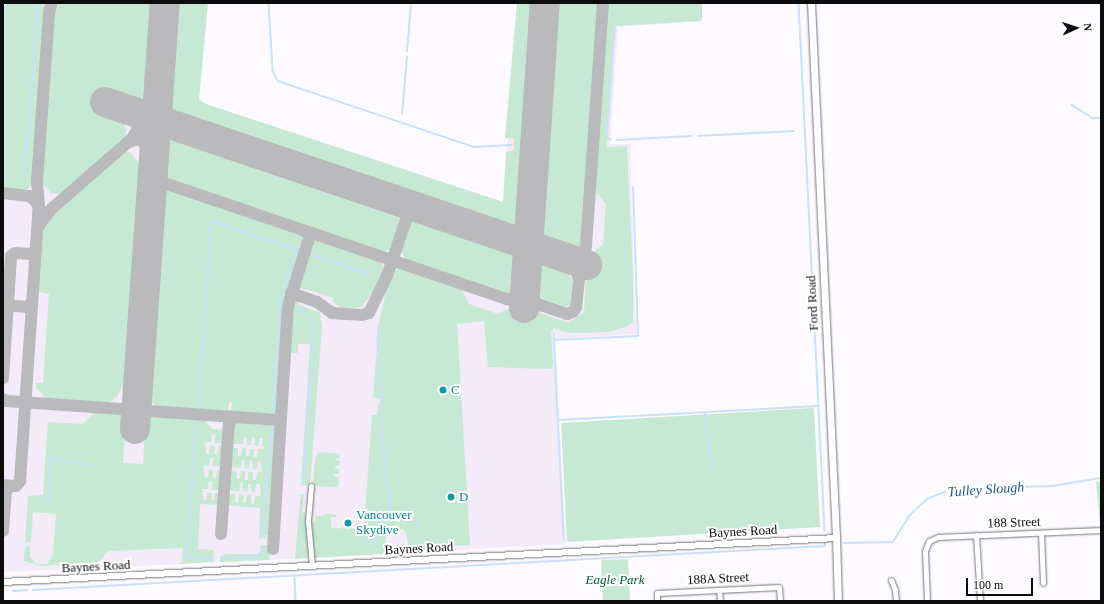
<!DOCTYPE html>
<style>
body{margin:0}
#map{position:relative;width:1104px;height:604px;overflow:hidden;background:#fdfbff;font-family:Georgia,serif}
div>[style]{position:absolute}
.built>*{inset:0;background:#f3ebf7}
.green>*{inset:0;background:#c5e9d2}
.stream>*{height:1.5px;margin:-0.75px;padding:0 0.75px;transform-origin:0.75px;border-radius:0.75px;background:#cae1f8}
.taxiway>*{height:12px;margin:-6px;padding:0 6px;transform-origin:6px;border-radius:6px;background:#bab9bc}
.runway>*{height:30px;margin:-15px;padding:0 15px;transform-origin:15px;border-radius:15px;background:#bab9bc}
.roads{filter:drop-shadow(0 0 1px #787579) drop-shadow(0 0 1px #787579)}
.minor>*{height:5px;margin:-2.5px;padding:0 2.5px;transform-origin:2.5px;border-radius:2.5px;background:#fff}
.tertiary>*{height:6px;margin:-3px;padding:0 3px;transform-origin:3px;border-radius:3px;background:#fff}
.secondary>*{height:7px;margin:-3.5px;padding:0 3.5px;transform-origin:3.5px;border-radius:3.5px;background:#fff}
.dots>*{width:11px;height:11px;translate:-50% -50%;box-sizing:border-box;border:2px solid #fff;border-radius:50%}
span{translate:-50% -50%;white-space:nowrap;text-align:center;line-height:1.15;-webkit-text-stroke:4px #fff;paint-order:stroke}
.street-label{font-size:13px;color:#0d0c0d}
.culture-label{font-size:13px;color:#0d838f}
.left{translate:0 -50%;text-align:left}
.park-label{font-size:13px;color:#025b36;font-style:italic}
.water-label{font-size:14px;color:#1e5887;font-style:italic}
.frame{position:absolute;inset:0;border:4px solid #0d0c0d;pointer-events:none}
.north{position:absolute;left:1056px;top:8px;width:40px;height:40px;-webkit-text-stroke:3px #fff;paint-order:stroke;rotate:87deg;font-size:11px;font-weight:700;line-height:16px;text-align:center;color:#0d0c0d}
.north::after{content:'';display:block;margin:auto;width:14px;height:18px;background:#0d0c0d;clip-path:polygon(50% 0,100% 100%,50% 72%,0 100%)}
.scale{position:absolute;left:966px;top:578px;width:67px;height:18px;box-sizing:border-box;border:2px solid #0d0c0d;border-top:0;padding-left:5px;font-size:12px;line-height:14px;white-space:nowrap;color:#0d0c0d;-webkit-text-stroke:3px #fff;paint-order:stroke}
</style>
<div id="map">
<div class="built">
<div style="clip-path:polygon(6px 3px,207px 3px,198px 103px,503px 202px,518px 3px,701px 3px,702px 21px,618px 27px,610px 144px,630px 144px,636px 334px,555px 339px,566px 544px,269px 560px,3px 572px,3px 11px)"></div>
</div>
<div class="green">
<div style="clip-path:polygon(6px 3px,45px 3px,32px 185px,25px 191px,3px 190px,3px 11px)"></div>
<div style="clip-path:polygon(59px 3px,155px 3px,148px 108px,107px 95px,102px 109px,123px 116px,127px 137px,61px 194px,51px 193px,42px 182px,54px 14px)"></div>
<div style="clip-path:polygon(175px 3px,208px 3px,199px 100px,206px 104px,503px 202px,506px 152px,514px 150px,514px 139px,505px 138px,517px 3px,537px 3px,521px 235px,172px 116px,167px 111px)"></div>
<div style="clip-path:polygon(552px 3px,600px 3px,583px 245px,573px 252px,536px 240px)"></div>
<div style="clip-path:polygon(606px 3px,702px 3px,702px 16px,701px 21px,615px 26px,607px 147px,627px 146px,633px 277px,633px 322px,626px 327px,608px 332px,568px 333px,554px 328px,551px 331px,553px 366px,550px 369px,488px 367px,484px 321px,457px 324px,470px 545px,426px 547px,426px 551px,409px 552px,406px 532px,402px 529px,393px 530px,386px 533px,385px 554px,312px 558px,310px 522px,315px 522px,316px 516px,323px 516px,326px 513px,336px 515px,336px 517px,331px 517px,331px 528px,364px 529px,372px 415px,377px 415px,378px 403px,381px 402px,381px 399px,373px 397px,379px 323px,389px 277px,395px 271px,401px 266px,460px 286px,469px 304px,498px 314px,516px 305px,516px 310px,531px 310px,569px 323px,584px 312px,586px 274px,592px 259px,588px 257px,603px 244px,606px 204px,593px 189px)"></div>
<div style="clip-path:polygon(171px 132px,396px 208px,402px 221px,393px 247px,381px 253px,172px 182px,163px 171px,166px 136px)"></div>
<div style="clip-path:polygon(125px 151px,131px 153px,143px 168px,129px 370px,118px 395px,109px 403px,46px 399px,36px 387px,36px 383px,43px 383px,49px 294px,38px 292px,42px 232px,50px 216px)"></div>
<div style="clip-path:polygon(170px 188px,305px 233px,305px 241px,286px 301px,283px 358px,280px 358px,276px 414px,231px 412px,232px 402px,229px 402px,228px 412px,156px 407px,147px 396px,162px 192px)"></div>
<div style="clip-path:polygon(421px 217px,520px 251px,517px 290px,507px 296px,407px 262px,400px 249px,408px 223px)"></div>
<div style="clip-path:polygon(315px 237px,381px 260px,384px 269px,384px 276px,362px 307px,342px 308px,334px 303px,333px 298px,306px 289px,304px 290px,296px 286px,309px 244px)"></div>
<div style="clip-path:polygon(535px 255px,563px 265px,572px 279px,570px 304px,566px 307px,541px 298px,533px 285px)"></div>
<div style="clip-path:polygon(298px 301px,299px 305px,320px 313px,322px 326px,310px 486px,301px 485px,310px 344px,298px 344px,298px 353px,288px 353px,291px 303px)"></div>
<div style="clip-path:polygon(814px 408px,820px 527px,567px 542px,561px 423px)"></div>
<div style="clip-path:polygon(95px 412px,126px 415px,123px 463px,143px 464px,146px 417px,204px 419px,212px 429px,225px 430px,224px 443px,215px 443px,215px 435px,212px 434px,211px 442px,205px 442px,206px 454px,209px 454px,210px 446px,215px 446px,214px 454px,217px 454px,219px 446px,224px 447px,222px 467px,213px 466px,213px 458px,210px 458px,209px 466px,203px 466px,205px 477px,208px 477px,209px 469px,213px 470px,213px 477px,216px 478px,217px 470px,222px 470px,221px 490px,212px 490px,212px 482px,209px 481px,208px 489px,202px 489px,203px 500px,206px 500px,207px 493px,212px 493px,211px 500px,214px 501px,215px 493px,220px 493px,219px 505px,200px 504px,198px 549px,214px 550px,213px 562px,178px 564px,183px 562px,182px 548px,109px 551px,98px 562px,41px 566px,24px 561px,25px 546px,30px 547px,30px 557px,37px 564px,47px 564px,53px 555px,56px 514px,33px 512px,31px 542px,25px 542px,28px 496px,43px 495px,48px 422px,82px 424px)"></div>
<div style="clip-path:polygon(234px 422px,276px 426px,268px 535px,265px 535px,267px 539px,259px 538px,260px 508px,227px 505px,228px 494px,235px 494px,235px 502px,238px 503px,239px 494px,244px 496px,243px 503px,246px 503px,247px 495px,251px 495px,251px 504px,254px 504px,255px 496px,261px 496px,260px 484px,256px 484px,255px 492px,251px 492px,251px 484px,248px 484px,248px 492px,243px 491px,243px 483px,240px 483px,239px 491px,228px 490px,230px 470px,237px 471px,237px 479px,240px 479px,241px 471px,245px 471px,245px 480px,248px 480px,248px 472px,253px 472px,253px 480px,256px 480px,257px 472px,262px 472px,261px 461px,258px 461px,257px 469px,253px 469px,253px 461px,250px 460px,249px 468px,245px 468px,245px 460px,242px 460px,241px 468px,230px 467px,231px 448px,238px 448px,238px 456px,241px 456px,242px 448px,246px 448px,246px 456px,249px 456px,250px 449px,254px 449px,254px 457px,257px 457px,258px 449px,264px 449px,264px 446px,262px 446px,263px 438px,260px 438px,258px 446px,255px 445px,255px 437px,252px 437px,251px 445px,247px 445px,247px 437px,244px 437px,243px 444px,232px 444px)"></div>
<div style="clip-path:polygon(319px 452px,340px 454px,339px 459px,336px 458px,335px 460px,340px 461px,339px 466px,335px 466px,335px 468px,339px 469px,339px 474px,334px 474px,334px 476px,339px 478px,338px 487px,313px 486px,315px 458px)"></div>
<div style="clip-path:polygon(1096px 482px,1101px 482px,1101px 524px,1100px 524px)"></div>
<div style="clip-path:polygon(299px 494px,304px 494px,302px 513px,305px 512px,306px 514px,308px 558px,295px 559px,300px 500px,302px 498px)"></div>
<div style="clip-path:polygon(261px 545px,270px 545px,269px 560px,220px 562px,220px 557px,226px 554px,258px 554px,260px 551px)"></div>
<div style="clip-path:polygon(628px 559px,630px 601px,603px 601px,601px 560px)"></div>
</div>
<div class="stream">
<div style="left:269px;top:3px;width:68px;rotate:86.6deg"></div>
<div style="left:273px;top:71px;width:11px;rotate:63deg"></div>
<div style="left:278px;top:81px;width:207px;rotate:18.6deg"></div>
<div style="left:474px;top:147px;width:38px;rotate:-3deg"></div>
<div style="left:799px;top:3px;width:528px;rotate:87.18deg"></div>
<div style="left:3px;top:14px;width:12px;rotate:-70deg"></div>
<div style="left:407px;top:52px;width:49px;rotate:-85.3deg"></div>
<div style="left:1072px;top:105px;width:25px;rotate:32deg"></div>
<div style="left:1093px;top:118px;width:8px"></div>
<div style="left:402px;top:114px;width:57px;rotate:-85deg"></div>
<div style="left:698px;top:136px;width:96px;rotate:-3deg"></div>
<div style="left:611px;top:140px;width:3px;rotate:-162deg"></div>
<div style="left:608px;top:139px;width:5px;rotate:-101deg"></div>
<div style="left:607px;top:134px;width:108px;rotate:-85.8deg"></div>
<div style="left:617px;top:140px;width:74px;rotate:-3.1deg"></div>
<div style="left:25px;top:176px;width:8px;rotate:-113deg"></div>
<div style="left:22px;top:169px;width:37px;rotate:-79deg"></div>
<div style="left:29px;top:133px;width:130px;rotate:-86deg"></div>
<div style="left:309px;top:254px;width:62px;rotate:17.9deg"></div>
<div style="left:292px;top:309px;width:18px;rotate:19deg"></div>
<div style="left:309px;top:315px;width:19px;rotate:74deg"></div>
<div style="left:314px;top:333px;width:152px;rotate:93.8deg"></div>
<div style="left:379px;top:326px;width:13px;rotate:94deg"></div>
<div style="left:378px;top:339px;width:146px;rotate:86.9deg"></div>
<div style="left:554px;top:333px;width:208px;rotate:87.2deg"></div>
<div style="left:555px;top:340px;width:83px;rotate:-2.8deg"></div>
<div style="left:638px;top:336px;width:148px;rotate:-91.9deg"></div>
<div style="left:198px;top:406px;width:186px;rotate:-85.7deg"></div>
<div style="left:212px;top:221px;width:93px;rotate:18.8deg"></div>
<div style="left:705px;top:412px;width:60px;rotate:82.3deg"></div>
<div style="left:274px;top:413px;width:105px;rotate:-87.3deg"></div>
<div style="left:279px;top:308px;width:61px;rotate:-73.9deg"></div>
<div style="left:559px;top:420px;width:259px;rotate:-3.1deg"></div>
<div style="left:197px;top:423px;width:135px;rotate:94.2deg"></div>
<div style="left:187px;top:558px;width:24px;rotate:2deg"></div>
<div style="left:386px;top:483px;width:5px;rotate:37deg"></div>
<div style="left:390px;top:486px;width:25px;rotate:90deg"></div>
<div style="left:390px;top:511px;width:9px;rotate:72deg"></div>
<div style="left:48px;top:507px;width:50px;rotate:-86.6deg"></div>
<div style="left:51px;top:457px;width:22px;rotate:16deg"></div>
<div style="left:72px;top:463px;width:17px;rotate:3deg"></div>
<div style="left:263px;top:537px;width:83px;rotate:-85.9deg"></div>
<div style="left:269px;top:454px;width:27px;rotate:-82deg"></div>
<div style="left:366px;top:541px;width:11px;rotate:-5deg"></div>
<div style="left:377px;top:540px;width:17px;rotate:-87deg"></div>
<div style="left:378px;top:523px;width:3px;rotate:-45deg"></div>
<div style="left:380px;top:521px;width:34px;rotate:-3deg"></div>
<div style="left:414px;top:519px;width:6px;rotate:31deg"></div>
<div style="left:419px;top:522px;width:6px;rotate:81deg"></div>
<div style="left:844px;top:543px;width:49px;rotate:-1.2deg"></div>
<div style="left:893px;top:542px;width:31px;rotate:-58deg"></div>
<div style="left:909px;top:516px;width:25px;rotate:-43deg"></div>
<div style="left:927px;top:499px;width:27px;rotate:-22deg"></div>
<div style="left:952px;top:489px;width:101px;rotate:-1.7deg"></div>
<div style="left:1053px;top:486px;width:49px;rotate:-9.5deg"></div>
<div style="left:222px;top:558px;width:37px;rotate:-3deg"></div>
<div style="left:259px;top:556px;width:9px;rotate:-63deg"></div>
<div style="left:295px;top:576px;width:25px;rotate:88deg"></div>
<div style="left:33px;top:590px;width:793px;rotate:-3.18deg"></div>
<div style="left:825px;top:546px;width:2px;rotate:-90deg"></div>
<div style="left:13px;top:591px;width:14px;rotate:-4deg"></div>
</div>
<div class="taxiway">
<div style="left:126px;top:109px;width:8px;rotate:30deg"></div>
<div style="left:133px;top:113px;width:9px;rotate:58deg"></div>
<div style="left:138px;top:121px;width:9px;rotate:96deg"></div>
<div style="left:137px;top:130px;width:8px;rotate:120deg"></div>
<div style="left:144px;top:129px;width:16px;rotate:-18deg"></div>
<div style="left:159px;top:124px;width:16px;rotate:4deg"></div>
<div style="left:127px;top:143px;width:11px;rotate:-22deg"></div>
<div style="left:137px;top:139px;width:14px;rotate:25deg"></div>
<div style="left:150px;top:145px;width:7px;rotate:63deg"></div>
<div style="left:153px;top:151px;width:22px;rotate:85deg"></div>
<div style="left:155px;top:173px;width:7px;rotate:56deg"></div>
<div style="left:159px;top:179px;width:6px;rotate:39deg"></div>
<div style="left:164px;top:183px;width:362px;rotate:18.7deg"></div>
<div style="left:507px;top:299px;width:36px;rotate:11deg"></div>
<div style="left:3px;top:193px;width:26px;rotate:7deg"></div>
<div style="left:29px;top:196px;width:7px;rotate:34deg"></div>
<div style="left:35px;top:200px;width:9px;rotate:63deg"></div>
<div style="left:38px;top:227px;width:19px;rotate:-55deg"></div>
<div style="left:49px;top:211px;width:134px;rotate:-41.1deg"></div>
<div style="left:150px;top:123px;width:13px;rotate:-61deg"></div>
<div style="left:156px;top:112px;width:11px;rotate:-80deg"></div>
<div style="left:565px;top:258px;width:13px;rotate:39deg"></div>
<div style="left:575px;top:266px;width:14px;rotate:73deg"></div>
<div style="left:526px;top:282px;width:14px;rotate:78deg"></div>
<div style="left:529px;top:296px;width:12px;rotate:42deg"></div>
<div style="left:538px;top:304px;width:31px;rotate:19deg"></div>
<div style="left:567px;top:314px;width:6px;rotate:-18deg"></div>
<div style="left:573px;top:312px;width:6px;rotate:-59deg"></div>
<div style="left:576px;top:307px;width:29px;rotate:-84deg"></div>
<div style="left:579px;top:278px;width:33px;rotate:-78deg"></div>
<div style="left:586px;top:246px;width:244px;rotate:-86deg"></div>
<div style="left:291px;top:293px;width:28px;rotate:19deg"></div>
<div style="left:317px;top:302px;width:19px;rotate:36deg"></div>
<div style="left:332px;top:313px;width:30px;rotate:4deg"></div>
<div style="left:362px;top:315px;width:7px;rotate:-16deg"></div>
<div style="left:369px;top:313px;width:41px;rotate:-64.1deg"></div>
<div style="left:387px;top:276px;width:75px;rotate:-71.3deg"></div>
<div style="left:8px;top:300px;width:3px;rotate:72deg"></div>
<div style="left:9px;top:303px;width:5px;rotate:37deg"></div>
<div style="left:13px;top:306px;width:15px;rotate:4deg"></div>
<div style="left:28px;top:307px;width:6px;rotate:-51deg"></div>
<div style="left:3px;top:378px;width:122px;rotate:-86.2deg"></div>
<div style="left:11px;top:256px;width:5px;rotate:-37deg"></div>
<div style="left:15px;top:253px;width:17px;rotate:3deg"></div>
<div style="left:32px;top:254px;width:6px;rotate:-51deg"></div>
<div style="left:3px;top:399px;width:4px;rotate:27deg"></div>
<div style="left:7px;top:401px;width:271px;rotate:4deg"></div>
<div style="left:277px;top:420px;width:5px;rotate:-37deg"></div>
<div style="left:3px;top:485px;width:13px;rotate:4deg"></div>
<div style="left:16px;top:486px;width:6px;rotate:-51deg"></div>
<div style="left:20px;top:481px;width:277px;rotate:-86.1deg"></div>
<div style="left:39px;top:205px;width:24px;rotate:-95deg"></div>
<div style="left:37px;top:181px;width:169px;rotate:-85.9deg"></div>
<div style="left:49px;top:12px;width:9px;rotate:-72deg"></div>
<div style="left:3px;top:531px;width:41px;rotate:-85.8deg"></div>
<div style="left:6px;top:490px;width:6px;rotate:-39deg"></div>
<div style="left:221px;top:534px;width:112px;rotate:-85.9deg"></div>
<div style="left:229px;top:422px;width:9px;rotate:-36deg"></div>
<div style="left:273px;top:549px;width:243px;rotate:-86.5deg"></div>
<div style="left:288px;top:306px;width:71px;rotate:-72.8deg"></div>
<div style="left:309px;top:238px;width:4px;rotate:-90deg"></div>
<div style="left:309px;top:234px;width:5px;rotate:-143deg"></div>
</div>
<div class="runway">
<div style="left:105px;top:102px;width:509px;rotate:18.68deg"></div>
<div style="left:524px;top:308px;width:306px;rotate:-86.1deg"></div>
<div style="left:135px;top:429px;width:427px;rotate:-86deg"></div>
</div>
<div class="roads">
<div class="minor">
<div style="left:311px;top:486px;width:35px;rotate:95deg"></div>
<div style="left:308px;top:521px;width:45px;rotate:84.9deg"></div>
<div style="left:1041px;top:533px;width:50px;rotate:87.7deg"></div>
<div style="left:976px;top:535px;width:66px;rotate:86.5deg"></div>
<div style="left:891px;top:580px;width:11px;rotate:68deg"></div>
<div style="left:895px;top:590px;width:11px;rotate:85deg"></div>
<div style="left:719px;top:590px;width:11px;rotate:85deg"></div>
<div style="left:657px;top:601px;width:8px;rotate:-90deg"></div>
<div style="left:657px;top:593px;width:122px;rotate:-2.8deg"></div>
<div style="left:779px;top:587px;width:14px;rotate:86deg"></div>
<div style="left:927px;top:601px;width:50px;rotate:-92.3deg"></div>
<div style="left:925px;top:551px;width:11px;rotate:-68deg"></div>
<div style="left:929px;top:541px;width:10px;rotate:-24deg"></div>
<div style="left:938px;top:537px;width:163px;rotate:-2.5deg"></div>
</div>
<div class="tertiary">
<div style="left:3px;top:582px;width:834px;rotate:-3.02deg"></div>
</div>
<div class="secondary">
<div style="left:811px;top:3px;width:536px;rotate:87.32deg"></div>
<div style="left:836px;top:538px;width:63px;rotate:88.2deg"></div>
</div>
</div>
<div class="dots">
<div style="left:443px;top:390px;background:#0f9aa8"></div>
<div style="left:451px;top:497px;background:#0f9aa8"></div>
<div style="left:348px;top:523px;background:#0f9aa8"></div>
</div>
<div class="street-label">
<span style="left:813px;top:303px;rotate:-93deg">Ford Road</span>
<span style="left:1014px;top:523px;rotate:-2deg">188 Street</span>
<span style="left:743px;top:532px;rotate:-3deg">Baynes Road</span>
<span style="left:419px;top:549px;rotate:-3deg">Baynes Road</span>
<span style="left:96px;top:567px;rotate:-3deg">Baynes Road</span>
<span style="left:718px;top:579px;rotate:-3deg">188A Street</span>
</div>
<div class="culture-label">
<span class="left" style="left:451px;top:390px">C</span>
<span class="left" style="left:459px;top:497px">D</span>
<span class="left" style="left:356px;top:523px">Vancouver<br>Skydive</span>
</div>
<div class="park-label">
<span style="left:615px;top:580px">Eagle Park</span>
</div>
<div class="water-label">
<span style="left:986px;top:490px;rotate:-4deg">Tulley Slough</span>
</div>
<div class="frame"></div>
<div class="north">N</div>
<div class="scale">100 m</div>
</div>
